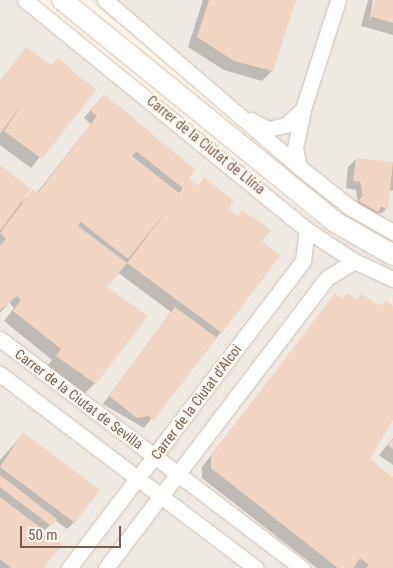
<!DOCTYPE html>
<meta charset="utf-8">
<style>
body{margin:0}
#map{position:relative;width:393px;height:568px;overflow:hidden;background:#fdf6ec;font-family:"Roboto Condensed",sans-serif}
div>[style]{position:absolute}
.industrial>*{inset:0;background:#efe9e4}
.shadow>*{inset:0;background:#0003}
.building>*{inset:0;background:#f3d5c3}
.roads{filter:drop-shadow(0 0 1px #d1beb0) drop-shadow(0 0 1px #d1beb0)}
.minor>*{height:15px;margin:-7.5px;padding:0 7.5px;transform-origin:7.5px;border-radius:7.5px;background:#fff}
.tertiary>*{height:20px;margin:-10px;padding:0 10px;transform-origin:10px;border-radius:10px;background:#fff}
span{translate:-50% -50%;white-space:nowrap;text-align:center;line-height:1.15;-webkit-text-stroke:4px #fffaf3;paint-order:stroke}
.street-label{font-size:14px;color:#7a5c4d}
.scale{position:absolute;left:20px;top:526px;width:101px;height:22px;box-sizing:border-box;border:2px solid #7a5c4d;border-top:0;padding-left:6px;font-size:15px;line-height:18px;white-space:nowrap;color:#7a5c4d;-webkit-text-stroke:4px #fffaf3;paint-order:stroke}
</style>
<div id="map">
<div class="industrial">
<div style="clip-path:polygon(0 0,31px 0,315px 221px,393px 268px,393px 568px,0 568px)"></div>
<div style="clip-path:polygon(89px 0,393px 0,393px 240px,341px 206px)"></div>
</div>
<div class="shadow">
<div style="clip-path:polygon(203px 0,295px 0,272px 71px,262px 81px,224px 70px,188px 47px)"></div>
<div style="clip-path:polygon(368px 0,373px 0,369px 23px,376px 0,393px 0,393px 35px,361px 26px)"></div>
<div style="clip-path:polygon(26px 49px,51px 66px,58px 59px,95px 90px,31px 168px,0 145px,0 81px)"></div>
<div style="clip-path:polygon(96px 104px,197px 187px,204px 179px,226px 209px,237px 217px,242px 212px,261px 240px,221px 332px,144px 428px,103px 404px,171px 312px,117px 272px,105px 287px,95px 383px,85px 393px,47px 366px,52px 360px,4px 321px,14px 308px,9px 302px,0 313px,0 167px,22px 202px,33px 191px,36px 194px,91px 124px,84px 118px)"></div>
<div style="clip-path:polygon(evenodd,356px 159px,393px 163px,393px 190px,372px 200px,386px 209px,382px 213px,374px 214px,358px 203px,356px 190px,346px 188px,348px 167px,356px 159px,363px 190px,373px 198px,362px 193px,363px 190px)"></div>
<div style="clip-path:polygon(335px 295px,341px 301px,393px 307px,393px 418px,368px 459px,393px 479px,393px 568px,317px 568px,202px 478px,202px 467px)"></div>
<div style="clip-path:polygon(23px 434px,74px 522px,67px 529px,55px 520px,44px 531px,42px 568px,0 568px,0 460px)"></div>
<div style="clip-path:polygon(393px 438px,393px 465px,379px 455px)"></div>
</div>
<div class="building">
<div style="clip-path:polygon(209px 0,296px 0,273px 71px,234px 61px,197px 37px)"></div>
<div style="clip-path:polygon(375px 0,393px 0,393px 23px,370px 16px)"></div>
<div style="clip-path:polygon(26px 47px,52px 66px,58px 58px,96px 90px,42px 159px,4px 131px,25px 100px,0 134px,0 82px)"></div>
<div style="clip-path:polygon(evenodd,104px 94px,196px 170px,189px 179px,198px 186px,204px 177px,234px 201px,228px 209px,238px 216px,242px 210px,271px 230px,262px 241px,280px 256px,222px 333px,127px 263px,173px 202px,128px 259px,81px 222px,72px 233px,78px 226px,127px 263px,107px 287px,148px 316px,96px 384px,56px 356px,61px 349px,13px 311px,21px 300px,17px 296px,0 310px,0 246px,6px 239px,0 233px,33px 189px,38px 193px,97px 116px,90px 110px,104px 94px,136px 151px,183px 188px,179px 193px,132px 156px,136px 151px)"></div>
<div style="clip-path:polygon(356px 158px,393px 162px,388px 209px,382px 205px,378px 212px,359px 201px,363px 194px,360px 182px,353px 181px)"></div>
<div style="clip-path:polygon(0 165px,31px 189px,0 231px)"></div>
<div style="clip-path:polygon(335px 293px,342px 299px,347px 293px,356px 299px,362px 294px,379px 306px,386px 300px,393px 306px,393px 420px,370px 459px,393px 477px,393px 568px,366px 568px,369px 565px,360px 558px,353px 568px,338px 568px,211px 468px,211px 456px)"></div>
<div style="clip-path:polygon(175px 307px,217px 338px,153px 421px,149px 416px,137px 418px,109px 396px)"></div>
<div style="clip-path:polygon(23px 432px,100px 490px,75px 523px,0 467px)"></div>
<div style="clip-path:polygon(393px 439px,393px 449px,388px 445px)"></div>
<div style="clip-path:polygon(0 475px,57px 519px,51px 526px,0 487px)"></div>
<div style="clip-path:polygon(0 497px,62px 544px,44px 568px,11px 568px,0 559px)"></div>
</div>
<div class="roads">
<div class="minor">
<div style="left:25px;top:0;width:364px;rotate:39.2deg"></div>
<div style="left:307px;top:230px;width:56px;rotate:33.4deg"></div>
<div style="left:354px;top:261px;width:43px;rotate:24.8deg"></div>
<div style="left:105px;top:0;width:256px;rotate:40.7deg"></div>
<div style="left:299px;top:167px;width:66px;rotate:38.3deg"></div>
<div style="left:351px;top:208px;width:48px;rotate:29.7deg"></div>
<div style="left:251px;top:120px;width:19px;rotate:28deg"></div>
<div style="left:268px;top:129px;width:18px;rotate:-13deg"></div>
<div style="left:286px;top:125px;width:23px;rotate:-43deg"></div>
<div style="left:299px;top:167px;width:19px;rotate:-102deg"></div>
<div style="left:295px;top:148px;width:40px;rotate:-78deg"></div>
<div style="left:303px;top:109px;width:114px;rotate:-72.2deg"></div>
<div style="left:0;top:339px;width:379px;rotate:37.2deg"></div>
<div style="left:0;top:374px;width:321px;rotate:37.2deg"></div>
<div style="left:69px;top:568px;width:386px;rotate:-52.7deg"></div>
<div style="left:303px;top:261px;width:31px;rotate:-83deg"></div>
<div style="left:106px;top:568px;width:365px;rotate:-52.7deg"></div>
<div style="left:327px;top:278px;width:32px;rotate:-32deg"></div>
</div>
<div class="tertiary">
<div style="left:62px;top:0;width:352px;rotate:39.1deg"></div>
<div style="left:335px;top:222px;width:67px;rotate:29.6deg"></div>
</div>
</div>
<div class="street-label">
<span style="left:206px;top:145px;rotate:39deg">Carrer de la Ciutat de Llíria</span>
<span style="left:79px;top:399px;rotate:37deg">Carrer de la Ciutat de Sevilla</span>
<span style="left:196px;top:402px;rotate:-53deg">Carrer de la Ciutat d'Alcoi</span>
</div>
<div class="scale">50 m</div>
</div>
